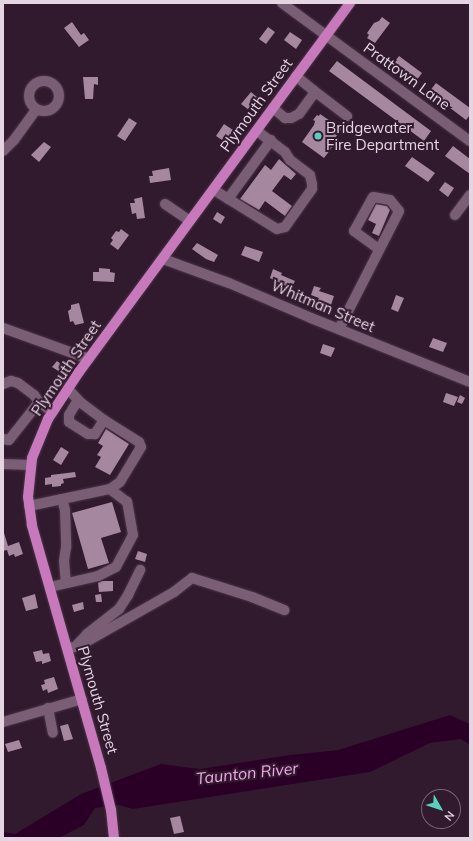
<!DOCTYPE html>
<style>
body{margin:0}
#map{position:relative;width:473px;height:841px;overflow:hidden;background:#321a2e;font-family:Mulish,sans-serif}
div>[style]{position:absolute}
.water>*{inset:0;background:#2b0027}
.building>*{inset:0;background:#a587a0}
.roads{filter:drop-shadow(0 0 1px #493647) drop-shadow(0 0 1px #493647)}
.minor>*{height:10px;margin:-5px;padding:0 5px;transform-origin:5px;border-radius:5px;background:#7a5e75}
.minor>.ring{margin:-5px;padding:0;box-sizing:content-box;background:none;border:10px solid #7a5e75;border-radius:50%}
.major>*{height:10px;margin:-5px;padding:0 5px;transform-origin:5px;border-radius:5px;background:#c779bc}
.dots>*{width:11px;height:11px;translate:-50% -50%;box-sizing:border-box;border:2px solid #321a2e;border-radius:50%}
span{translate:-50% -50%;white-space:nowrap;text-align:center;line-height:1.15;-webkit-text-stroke:4px #321a2e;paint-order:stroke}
.street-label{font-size:15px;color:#e5d5e2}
.poi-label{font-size:15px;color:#e5d5e2}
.left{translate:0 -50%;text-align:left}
.water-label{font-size:16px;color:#f4a6e8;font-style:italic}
.frame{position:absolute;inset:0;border:4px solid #e5d5e2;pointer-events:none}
.north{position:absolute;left:421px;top:789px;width:40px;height:40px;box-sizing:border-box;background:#321a2e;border:1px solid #7a6576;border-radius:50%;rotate:129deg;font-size:11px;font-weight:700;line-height:16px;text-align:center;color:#e5d5e2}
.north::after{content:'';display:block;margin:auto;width:14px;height:18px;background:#5acebd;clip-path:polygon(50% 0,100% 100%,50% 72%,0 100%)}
</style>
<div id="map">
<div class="water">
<div style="clip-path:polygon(450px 715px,470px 724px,470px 745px,461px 739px,430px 743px,370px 772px,133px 809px,119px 805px,95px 808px,84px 825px,59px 838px,3px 838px,3px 832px,15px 834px,81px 794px,161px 764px,200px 769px,290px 755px,338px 750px)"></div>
</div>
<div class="building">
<div style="clip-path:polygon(382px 17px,390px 23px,375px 43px,367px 38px,369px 35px,367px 33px,374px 23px,379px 21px)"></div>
<div style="clip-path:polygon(72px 22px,81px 35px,84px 33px,89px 40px,79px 47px,64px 28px)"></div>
<div style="clip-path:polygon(268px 27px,275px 32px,266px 44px,259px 39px)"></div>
<div style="clip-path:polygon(290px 32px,302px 40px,296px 49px,284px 40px)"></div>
<div style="clip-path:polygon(399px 56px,422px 73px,416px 81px,392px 65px)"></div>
<div style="clip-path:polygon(337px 61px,431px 131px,424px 141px,329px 71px)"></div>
<div style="clip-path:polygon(83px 77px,98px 77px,98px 85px,94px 84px,93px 99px,85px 99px)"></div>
<div style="clip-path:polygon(436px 83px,470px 108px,470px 115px,466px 120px,429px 92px)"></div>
<div style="clip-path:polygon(251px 92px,258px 98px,249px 110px,241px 104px)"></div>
<div style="clip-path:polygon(320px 114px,342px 129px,334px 139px,337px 141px,324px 158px,302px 142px,314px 125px,315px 121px,313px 120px,317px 115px,319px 116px)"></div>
<div style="clip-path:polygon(129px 118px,137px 123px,125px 141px,117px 136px)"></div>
<div style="clip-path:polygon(224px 124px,233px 130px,228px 138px,225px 136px,222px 140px,216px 136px)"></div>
<div style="clip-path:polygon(44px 142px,51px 147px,39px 162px,31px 155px)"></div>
<div style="clip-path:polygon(453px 146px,470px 159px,470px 174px,445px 156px)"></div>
<div style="clip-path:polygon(412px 157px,435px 173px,428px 182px,405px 166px)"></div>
<div style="clip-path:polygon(279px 159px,296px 174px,291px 180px,284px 175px,272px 191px,292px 206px,285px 216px,265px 201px,259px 210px,240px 199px,265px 165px,271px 170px)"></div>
<div style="clip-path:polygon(169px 168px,171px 180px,150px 183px,149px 176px,153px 176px,152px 171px)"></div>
<div style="clip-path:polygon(445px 182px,454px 188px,448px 197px,439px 190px)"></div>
<div style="clip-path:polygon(142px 197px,145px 218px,137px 219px,136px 213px,132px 214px,130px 203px,135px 203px,134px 199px)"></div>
<div style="clip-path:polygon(376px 204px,387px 206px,390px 210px,379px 236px,372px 233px,376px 224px,368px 220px)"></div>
<div style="clip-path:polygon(217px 212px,225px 217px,221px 224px,213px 219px)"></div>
<div style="clip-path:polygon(121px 229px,129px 235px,118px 250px,110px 244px,113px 240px,111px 238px,116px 231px,119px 232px)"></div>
<div style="clip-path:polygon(197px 243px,218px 255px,214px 262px,206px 259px,192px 249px)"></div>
<div style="clip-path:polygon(245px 246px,263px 252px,259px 262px,241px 255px)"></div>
<div style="clip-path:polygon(99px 268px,110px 269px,110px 272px,115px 273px,114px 282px,93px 281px,93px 272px,99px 272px)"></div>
<div style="clip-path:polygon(273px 269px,282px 273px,281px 275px,295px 281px,291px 289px,270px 278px)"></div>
<div style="clip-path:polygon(314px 286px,321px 288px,319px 291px,334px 296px,331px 305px,318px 300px,319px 298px,311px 295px)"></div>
<div style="clip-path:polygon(396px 295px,404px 298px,398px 312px,391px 309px)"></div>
<div style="clip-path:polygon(79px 303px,84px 323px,75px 325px,73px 321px,70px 322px,68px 311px,71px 309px,71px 305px)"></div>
<div style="clip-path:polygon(433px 338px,447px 343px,443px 352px,429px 347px)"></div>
<div style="clip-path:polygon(323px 344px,335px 348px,331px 357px,320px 353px)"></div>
<div style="clip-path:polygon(57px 361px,65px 367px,60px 372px,52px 367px)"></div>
<div style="clip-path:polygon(446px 393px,458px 397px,454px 406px,443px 402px)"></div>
<div style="clip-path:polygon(460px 395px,465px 398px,462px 404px,457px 402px)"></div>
<div style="clip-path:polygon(106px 429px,129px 444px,110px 475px,95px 467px,101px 457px,97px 455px,103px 446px,98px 443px)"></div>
<div style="clip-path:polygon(61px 447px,69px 452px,61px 465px,53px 460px)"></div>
<div style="clip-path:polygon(75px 472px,76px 477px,63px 479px,64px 483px,61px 484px,61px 486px,52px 487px,52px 484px,45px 485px,45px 478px,51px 477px,51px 475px)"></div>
<div style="clip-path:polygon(112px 502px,121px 532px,101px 538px,109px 563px,88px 569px,72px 513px)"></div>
<div style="clip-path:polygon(4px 533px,8px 546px,19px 542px,23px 554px,15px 557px,14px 554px,9px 556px,7px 550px,3px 551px)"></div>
<div style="clip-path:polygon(138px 551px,147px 554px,145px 562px,135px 559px)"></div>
<div style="clip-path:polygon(102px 581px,113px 581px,113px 591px,99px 592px,98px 583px)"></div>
<div style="clip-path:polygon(35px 594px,38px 608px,26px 611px,22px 598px)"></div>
<div style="clip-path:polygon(101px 594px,102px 602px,96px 602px,95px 595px)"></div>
<div style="clip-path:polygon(83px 602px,84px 609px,74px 612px,72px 605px)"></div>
<div style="clip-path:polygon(42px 650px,43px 654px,49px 653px,51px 661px,42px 664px,42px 661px,36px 662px,33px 652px)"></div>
<div style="clip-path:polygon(54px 677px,58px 689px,48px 693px,47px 689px,43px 691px,41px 685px,45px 684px,44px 680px)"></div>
<div style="clip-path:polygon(68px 724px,73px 739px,64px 741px,60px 726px)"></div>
<div style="clip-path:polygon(19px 740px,22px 748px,8px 752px,5px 744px)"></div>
<div style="clip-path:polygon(180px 816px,184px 832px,174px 834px,170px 818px)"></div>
</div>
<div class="roads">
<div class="minor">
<div style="left:282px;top:3px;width:233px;rotate:36.3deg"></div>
<div class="ring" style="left:29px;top:81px;width:20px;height:20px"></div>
<div style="left:313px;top:90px;width:43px;rotate:37.4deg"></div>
<div style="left:273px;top:108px;width:16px;rotate:40deg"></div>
<div style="left:285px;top:118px;width:6px"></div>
<div style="left:291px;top:118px;width:9px;rotate:-27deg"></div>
<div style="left:299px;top:114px;width:24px;rotate:-54deg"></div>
<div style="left:313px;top:95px;width:5px;rotate:-90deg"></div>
<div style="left:313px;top:90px;width:22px;rotate:-141deg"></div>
<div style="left:3px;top:151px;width:16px;rotate:-45deg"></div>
<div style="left:14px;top:140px;width:37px;rotate:-54deg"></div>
<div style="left:214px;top:190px;width:74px;rotate:31.8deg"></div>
<div style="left:277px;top:229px;width:8px;rotate:-14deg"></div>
<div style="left:285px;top:227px;width:47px;rotate:-54.6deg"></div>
<div style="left:312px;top:189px;width:5px;rotate:-90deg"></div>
<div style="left:312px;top:184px;width:9px;rotate:-103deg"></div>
<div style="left:310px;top:175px;width:25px;rotate:-143deg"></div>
<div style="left:290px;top:160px;width:9px;rotate:-122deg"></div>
<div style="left:285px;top:152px;width:35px;rotate:-143deg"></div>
<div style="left:228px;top:199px;width:73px;rotate:-53.9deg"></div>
<div style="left:165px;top:204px;width:30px;rotate:34deg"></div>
<div style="left:455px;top:215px;width:25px;rotate:-53deg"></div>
<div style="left:163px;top:259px;width:70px;rotate:20deg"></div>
<div style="left:229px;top:283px;width:89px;rotate:23.1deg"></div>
<div style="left:311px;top:318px;width:171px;rotate:21.9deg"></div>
<div style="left:3px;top:328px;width:91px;rotate:19.8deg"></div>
<div style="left:339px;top:329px;width:132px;rotate:-63deg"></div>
<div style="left:399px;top:211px;width:14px;rotate:-129deg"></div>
<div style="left:390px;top:200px;width:17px;rotate:-170deg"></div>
<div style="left:373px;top:197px;width:39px;rotate:119deg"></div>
<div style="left:354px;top:231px;width:31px;rotate:36deg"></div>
<div style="left:3px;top:384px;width:9px;rotate:-21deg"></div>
<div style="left:11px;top:381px;width:7px;rotate:16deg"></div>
<div style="left:18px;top:383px;width:20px;rotate:37deg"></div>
<div style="left:34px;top:395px;width:9px;rotate:54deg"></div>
<div style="left:68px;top:389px;width:18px;rotate:47deg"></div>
<div style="left:80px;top:402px;width:30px;rotate:37deg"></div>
<div style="left:104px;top:420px;width:17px;rotate:123deg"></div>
<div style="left:95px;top:434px;width:7px;rotate:180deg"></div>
<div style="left:88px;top:434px;width:22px;rotate:-148deg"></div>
<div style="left:69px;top:422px;width:7px;rotate:-90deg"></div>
<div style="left:69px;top:415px;width:17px;rotate:-59deg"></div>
<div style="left:3px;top:439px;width:6px;rotate:9deg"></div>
<div style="left:9px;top:440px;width:48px;rotate:-51.7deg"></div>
<div style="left:39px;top:402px;width:17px;rotate:36deg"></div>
<div style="left:3px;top:464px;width:28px;rotate:2deg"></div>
<div style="left:62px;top:499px;width:11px;rotate:75deg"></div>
<div style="left:65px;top:510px;width:37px;rotate:88deg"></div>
<div style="left:66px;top:547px;width:14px;rotate:98deg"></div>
<div style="left:64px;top:561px;width:22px;rotate:85deg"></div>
<div style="left:29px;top:506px;width:83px;rotate:-11.9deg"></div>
<div style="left:110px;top:489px;width:12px;rotate:-35deg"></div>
<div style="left:120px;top:482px;width:41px;rotate:-59deg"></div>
<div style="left:141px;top:447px;width:5px;rotate:-112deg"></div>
<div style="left:139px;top:442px;width:41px;rotate:-147.8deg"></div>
<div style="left:50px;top:587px;width:49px;rotate:-12.9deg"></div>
<div style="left:98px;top:576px;width:20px;rotate:-27deg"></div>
<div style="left:116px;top:567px;width:36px;rotate:-62deg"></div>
<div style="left:133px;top:535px;width:34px;rotate:-100deg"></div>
<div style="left:127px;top:502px;width:21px;rotate:-143deg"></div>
<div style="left:81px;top:641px;width:5px;rotate:11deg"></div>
<div style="left:86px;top:642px;width:101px;rotate:-29.6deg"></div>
<div style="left:174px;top:592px;width:23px;rotate:-38deg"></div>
<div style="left:192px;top:578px;width:63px;rotate:17.6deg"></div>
<div style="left:252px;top:597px;width:35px;rotate:22deg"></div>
<div style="left:68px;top:648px;width:7px;rotate:-8deg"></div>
<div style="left:75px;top:647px;width:18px;rotate:-47deg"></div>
<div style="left:87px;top:634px;width:41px;rotate:-38deg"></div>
<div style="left:119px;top:609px;width:17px;rotate:-57deg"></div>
<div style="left:128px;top:595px;width:28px;rotate:-64deg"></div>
<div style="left:48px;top:708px;width:25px;rotate:79deg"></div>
<div style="left:3px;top:722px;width:82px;rotate:-16.2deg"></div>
</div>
<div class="major">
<div style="left:114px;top:838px;width:28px;rotate:-96deg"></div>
<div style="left:111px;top:810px;width:43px;rotate:-103.4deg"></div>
<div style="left:101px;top:768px;width:253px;rotate:-105.9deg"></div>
<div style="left:32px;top:525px;width:28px;rotate:-98deg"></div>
<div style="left:28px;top:497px;width:39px;rotate:-84deg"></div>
<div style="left:32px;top:458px;width:42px;rotate:-67.7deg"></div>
<div style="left:48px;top:419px;width:56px;rotate:-56.6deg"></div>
<div style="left:79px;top:372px;width:458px;rotate:-53.7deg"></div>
</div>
</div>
<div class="dots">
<div style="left:318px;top:136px;background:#5acebd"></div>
</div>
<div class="street-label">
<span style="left:407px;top:76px;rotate:36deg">Prattown Lane</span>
<span style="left:256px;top:105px;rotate:-54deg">Plymouth Street</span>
<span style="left:323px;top:306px;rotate:23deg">Whitman Street</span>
<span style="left:66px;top:368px;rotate:-56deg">Plymouth Street</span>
<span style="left:98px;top:700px;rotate:74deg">Plymouth Street</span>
</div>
<div class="poi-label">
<span class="left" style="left:326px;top:136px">Bridgewater<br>Fire Department</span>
</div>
<div class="water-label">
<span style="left:247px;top:773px;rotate:-6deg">Taunton River</span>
</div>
<div class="frame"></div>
<div class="north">N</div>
</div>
